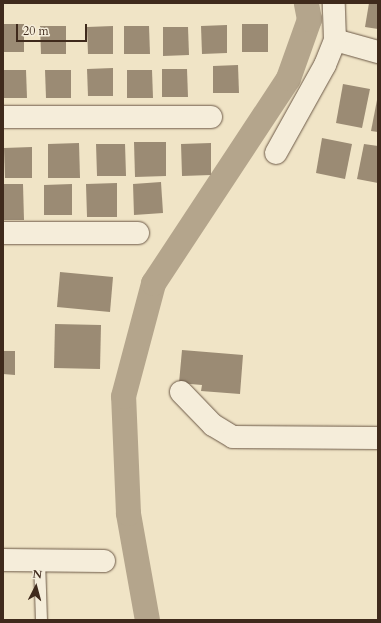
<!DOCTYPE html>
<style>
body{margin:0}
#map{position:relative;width:381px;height:623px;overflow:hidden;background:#f0e4c6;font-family:Cardo,serif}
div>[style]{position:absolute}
.canal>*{height:25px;margin:-12.5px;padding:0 12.5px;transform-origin:12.5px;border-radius:12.5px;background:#b4a58c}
.building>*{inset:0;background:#9b8b74}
.roads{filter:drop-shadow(0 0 1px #6b5846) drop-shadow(0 0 1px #6b5846)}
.service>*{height:11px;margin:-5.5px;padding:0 5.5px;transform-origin:5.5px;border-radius:5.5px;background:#f5edda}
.minor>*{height:22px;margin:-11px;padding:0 11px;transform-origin:11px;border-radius:11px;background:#f5edda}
span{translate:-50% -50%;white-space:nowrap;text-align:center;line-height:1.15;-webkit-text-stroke:3.5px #f5edda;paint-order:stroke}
.frame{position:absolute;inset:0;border:4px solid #3f2a1c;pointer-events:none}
.north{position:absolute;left:16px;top:567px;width:40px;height:40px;-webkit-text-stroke:3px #f5edda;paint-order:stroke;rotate:6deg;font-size:11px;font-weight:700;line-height:16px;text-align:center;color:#3f2a1c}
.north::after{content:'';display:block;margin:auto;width:14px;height:18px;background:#3f2a1c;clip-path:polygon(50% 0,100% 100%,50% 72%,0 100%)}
.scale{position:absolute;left:16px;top:24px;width:71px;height:18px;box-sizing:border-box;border:2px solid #3f2a1c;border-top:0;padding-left:5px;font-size:12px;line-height:14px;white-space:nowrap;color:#3f2a1c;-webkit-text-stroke:3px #f5edda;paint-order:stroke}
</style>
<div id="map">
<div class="canal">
<div style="left:147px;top:620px;width:109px;rotate:-100.1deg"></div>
<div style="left:128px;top:513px;width:117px;rotate:-92.4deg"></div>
<div style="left:123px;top:396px;width:117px;rotate:-75.1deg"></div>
<div style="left:153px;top:283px;width:245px;rotate:-56.6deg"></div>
<div style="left:288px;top:78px;width:63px;rotate:-70.4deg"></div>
<div style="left:309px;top:19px;width:16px;rotate:-101deg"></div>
</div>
<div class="building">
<div style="clip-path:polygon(369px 3px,378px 3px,378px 29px,365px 27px)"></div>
<div style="clip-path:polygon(3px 24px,24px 24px,24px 52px,3px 52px)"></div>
<div style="clip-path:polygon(242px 24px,268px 24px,268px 52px,242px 52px)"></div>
<div style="clip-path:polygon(227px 25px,227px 53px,202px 54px,201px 26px)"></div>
<div style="clip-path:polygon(40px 26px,66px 26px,66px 54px,41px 54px)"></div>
<div style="clip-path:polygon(113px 26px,113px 54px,88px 54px,87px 27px)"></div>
<div style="clip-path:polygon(124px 26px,149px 26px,150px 54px,124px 54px)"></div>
<div style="clip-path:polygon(163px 27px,188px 27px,189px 55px,163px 56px)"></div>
<div style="clip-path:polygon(238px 65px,239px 93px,213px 93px,213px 66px)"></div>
<div style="clip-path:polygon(113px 68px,113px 96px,88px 96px,87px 69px)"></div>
<div style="clip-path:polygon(162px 69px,187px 69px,188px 97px,162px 97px)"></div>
<div style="clip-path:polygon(3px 70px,26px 70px,27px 98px,3px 98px)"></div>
<div style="clip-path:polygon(45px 70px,71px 70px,71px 98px,46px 98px)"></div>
<div style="clip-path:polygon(127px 70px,152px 70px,153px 98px,127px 98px)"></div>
<div style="clip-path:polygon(343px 84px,370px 89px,362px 128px,336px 123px)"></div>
<div style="clip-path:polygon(377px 100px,378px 100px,378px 132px,371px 131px)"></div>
<div style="clip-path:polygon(322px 138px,352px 144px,345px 179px,316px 173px)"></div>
<div style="clip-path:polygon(134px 142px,166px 142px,166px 176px,135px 177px)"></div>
<div style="clip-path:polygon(79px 143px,80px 178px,48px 178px,48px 144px)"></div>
<div style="clip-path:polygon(211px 143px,211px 175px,182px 176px,181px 144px)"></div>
<div style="clip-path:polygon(96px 144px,125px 144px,126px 176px,97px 176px)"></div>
<div style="clip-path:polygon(364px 144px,378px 146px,378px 183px,357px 179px)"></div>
<div style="clip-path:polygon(32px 147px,32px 178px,5px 178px,4px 148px)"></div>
<div style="clip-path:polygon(161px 182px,163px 213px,134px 215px,133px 184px)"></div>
<div style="clip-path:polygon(117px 183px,117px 217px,87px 217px,86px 184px)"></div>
<div style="clip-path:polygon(3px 184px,23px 184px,24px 220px,3px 220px)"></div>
<div style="clip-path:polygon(72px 184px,72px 215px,44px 215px,44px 185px)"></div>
<div style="clip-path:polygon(60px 272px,113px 277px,110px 312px,57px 307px)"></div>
<div style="clip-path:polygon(55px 324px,101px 325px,100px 369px,54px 368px)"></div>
<div style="clip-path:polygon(182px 350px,243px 355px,240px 394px,201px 391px,202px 385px,179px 383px)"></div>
<div style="clip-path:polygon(3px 351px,15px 351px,15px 375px,3px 374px)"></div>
</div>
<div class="roads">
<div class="service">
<div style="left:39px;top:560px;width:60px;rotate:88.1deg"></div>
</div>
<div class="minor">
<div style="left:335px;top:40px;width:45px;rotate:15.6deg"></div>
<div style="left:3px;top:117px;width:208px"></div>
<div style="left:276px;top:153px;width:101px;rotate:-60.9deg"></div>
<div style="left:325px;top:65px;width:27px;rotate:-68deg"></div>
<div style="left:335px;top:40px;width:37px;rotate:-92deg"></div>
<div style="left:3px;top:233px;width:135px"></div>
<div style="left:181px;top:392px;width:46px;rotate:45.9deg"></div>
<div style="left:213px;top:425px;width:23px;rotate:31deg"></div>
<div style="left:233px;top:437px;width:145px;rotate:0.4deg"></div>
<div style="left:3px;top:560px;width:101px;rotate:0.6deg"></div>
</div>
</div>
<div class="frame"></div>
<div class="north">N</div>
<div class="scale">20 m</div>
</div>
